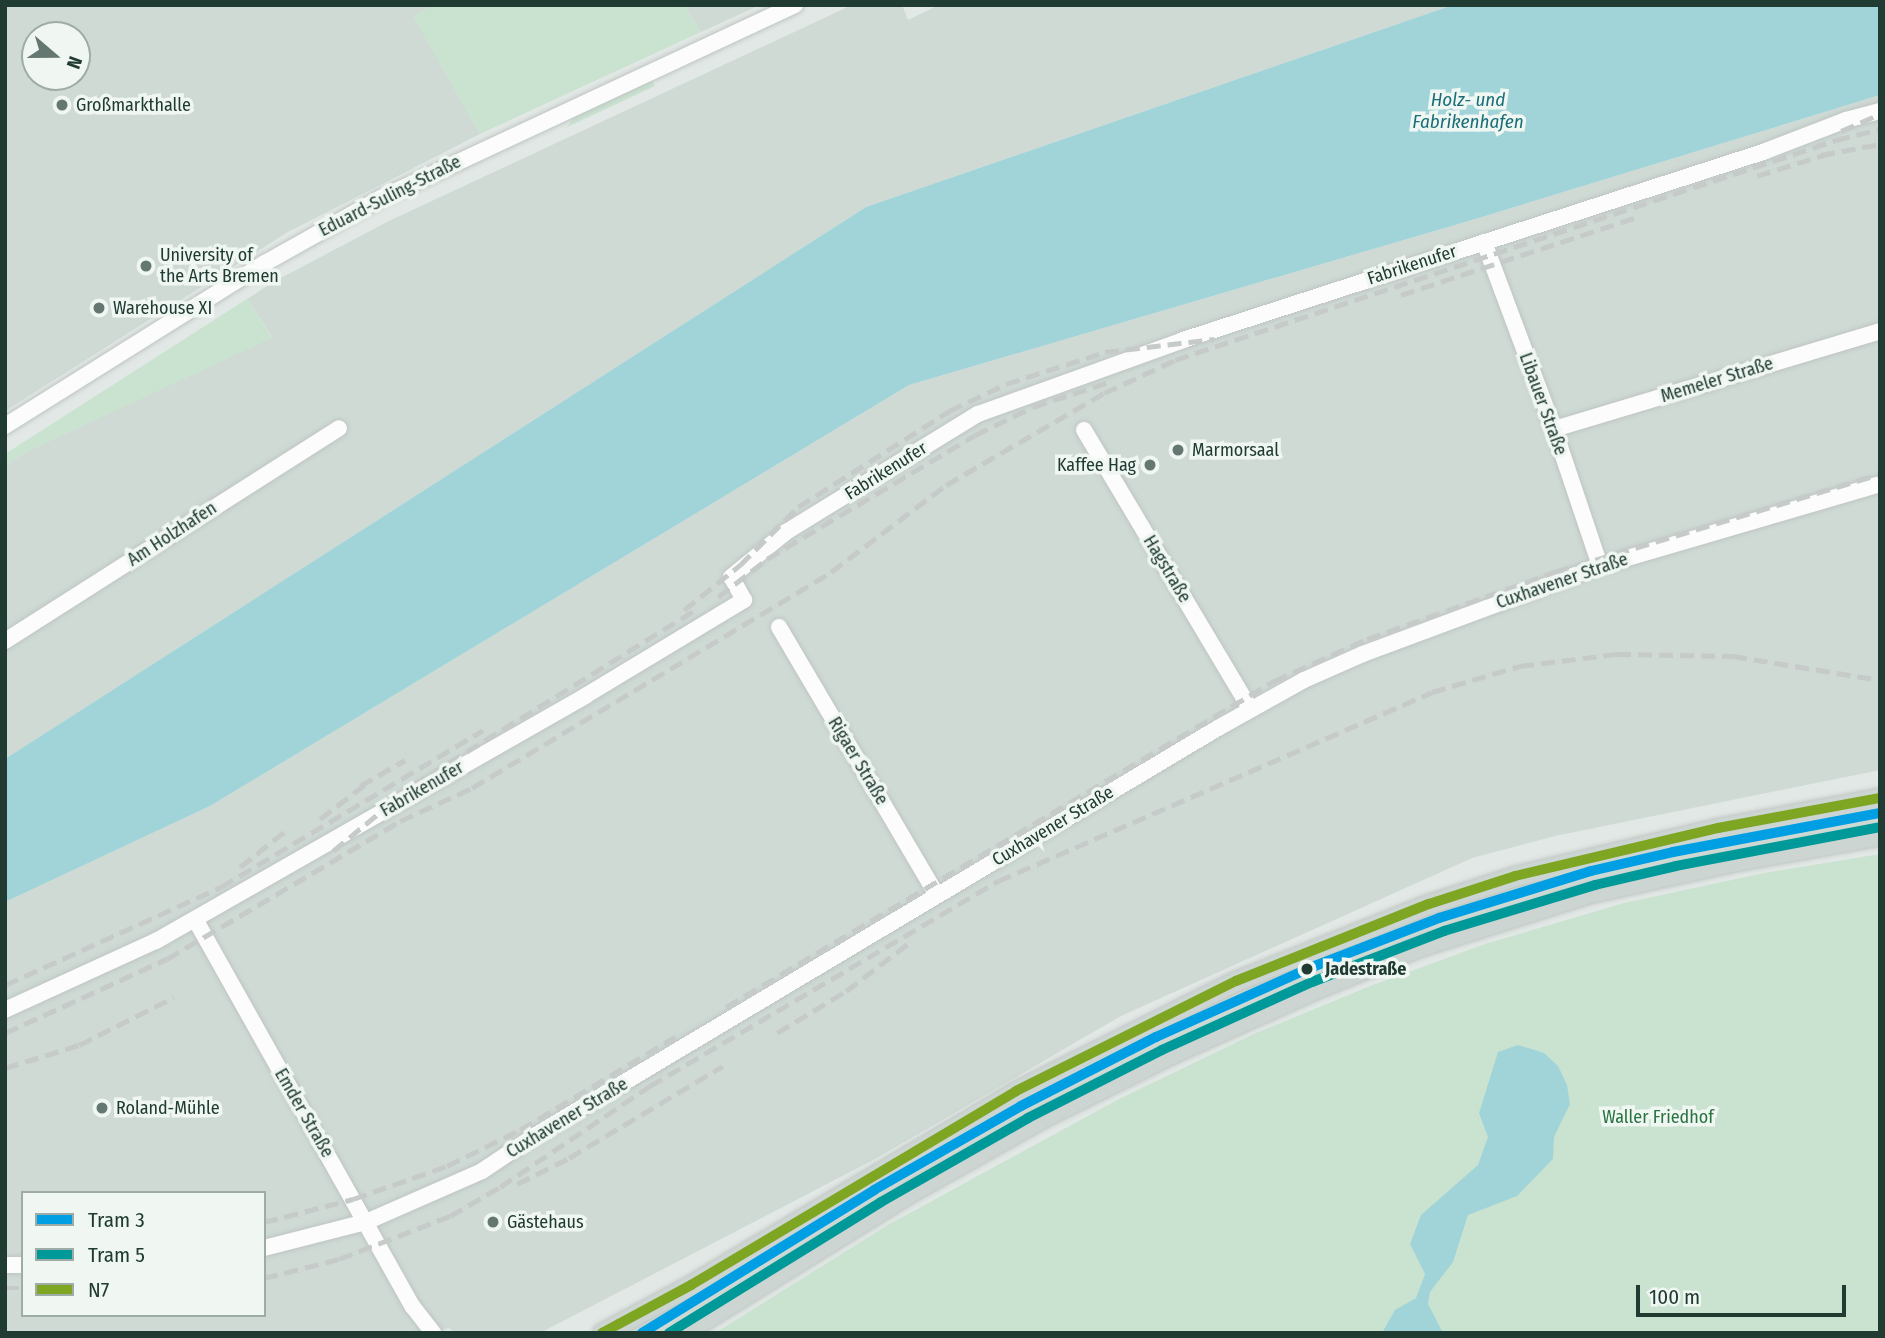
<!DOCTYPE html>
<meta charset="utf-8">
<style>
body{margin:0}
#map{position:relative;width:1885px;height:1338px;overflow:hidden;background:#e2e8e5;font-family:"Fira Sans Condensed",sans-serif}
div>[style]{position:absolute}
.built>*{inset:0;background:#cfdad5}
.green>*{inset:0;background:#cae2d0}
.water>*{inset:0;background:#a1d4d8}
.roads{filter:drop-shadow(0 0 2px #bfc5c2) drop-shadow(0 0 2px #bfc5c2)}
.minor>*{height:16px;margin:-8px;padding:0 8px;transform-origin:8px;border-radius:8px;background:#fbfcfb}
.major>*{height:19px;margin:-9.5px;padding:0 9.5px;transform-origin:9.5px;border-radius:9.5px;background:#ccd5d2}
.rail>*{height:4.5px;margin-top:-2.25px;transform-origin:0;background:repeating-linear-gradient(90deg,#c6cac9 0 14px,transparent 0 21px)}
.bus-1>*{height:10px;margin:-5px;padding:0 5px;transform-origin:5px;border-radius:5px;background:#7ea623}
.tram-1>*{height:10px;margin:-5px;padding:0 5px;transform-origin:5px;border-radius:5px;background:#009fe3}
.tram-2>*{height:10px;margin:-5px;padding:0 5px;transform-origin:5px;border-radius:5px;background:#099}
.dots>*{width:19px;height:19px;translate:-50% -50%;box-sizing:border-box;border:4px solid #f0f7f3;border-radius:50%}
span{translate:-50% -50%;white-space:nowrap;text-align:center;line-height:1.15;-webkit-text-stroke:7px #f0f7f3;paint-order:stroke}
.poi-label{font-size:18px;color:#203b32}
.left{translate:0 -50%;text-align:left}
.right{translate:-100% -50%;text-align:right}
.street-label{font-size:18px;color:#203b32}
.stop-label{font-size:18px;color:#203b32;font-weight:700}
.park-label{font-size:18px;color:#297341}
.water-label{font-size:19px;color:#196e78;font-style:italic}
.frame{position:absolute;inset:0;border:7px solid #203b32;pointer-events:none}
.legend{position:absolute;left:21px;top:1191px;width:245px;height:126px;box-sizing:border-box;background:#f0f7f3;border:2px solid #9daca6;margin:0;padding:9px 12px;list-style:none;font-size:21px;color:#203b32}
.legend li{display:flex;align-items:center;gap:14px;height:35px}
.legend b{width:35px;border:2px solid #9daca6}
.north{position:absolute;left:21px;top:21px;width:70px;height:70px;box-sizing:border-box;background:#f0f7f3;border:2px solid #9daca6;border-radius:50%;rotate:110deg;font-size:19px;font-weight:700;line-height:28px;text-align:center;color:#203b32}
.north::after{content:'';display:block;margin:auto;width:24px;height:32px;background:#647871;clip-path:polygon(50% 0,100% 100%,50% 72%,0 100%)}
.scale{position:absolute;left:1636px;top:1285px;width:210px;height:32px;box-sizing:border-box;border:4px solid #203b32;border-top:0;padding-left:9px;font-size:21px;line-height:24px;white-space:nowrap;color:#203b32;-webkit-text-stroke:5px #f0f7f3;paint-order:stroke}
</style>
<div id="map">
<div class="built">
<div style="clip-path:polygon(evenodd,5px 5px,435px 5px,414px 17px,480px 134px,288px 232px,5px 411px,5px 5px,35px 35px,77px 35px,77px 77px,35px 77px,35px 35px)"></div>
<div style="clip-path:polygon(684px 5px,760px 5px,701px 32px)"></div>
<div style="clip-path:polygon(852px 5px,902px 5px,908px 20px,939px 5px,1453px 5px,866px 207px,5px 759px,5px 466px,24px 453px,272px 337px,247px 299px,275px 281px,391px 220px)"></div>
<div style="clip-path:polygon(evenodd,1880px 95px,1880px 770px,1555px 836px,1472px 858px,1121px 1016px,877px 1158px,540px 1333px,454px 1333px,449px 1328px,433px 1333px,5px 1333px,5px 902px,210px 806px,909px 385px,1472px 220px,1880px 95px,23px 1193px,264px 1193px,264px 1315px,23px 1315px,23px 1193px)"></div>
<div style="clip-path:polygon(1880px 806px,1880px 827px,1377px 956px,806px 1247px,668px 1333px,626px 1333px,1060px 1075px,1263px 977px,1459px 901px,1633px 853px)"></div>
</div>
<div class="green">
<div style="clip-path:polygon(435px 5px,684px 5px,701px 32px,480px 134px,413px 16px)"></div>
<div style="clip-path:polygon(652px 80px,655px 86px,567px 127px,574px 117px)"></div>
<div style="clip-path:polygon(247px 299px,272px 338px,24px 453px,5px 466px,5px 454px)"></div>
<div style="clip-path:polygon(1880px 854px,1880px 1333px,715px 1333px,888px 1225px,1119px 1099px,1254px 1034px,1370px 986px,1485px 944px,1624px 903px,1764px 873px)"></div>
</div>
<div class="water">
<div style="clip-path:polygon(1453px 5px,1880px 5px,1880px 95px,1472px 220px,909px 385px,210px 806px,5px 902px,5px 759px,866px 207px)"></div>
<div style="clip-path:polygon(1518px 1045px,1544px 1053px,1558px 1066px,1567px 1085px,1570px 1104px,1554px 1137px,1553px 1159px,1517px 1196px,1468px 1215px,1453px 1262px,1430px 1292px,1428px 1304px,1443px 1333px,1382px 1333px,1395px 1310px,1416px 1298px,1425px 1274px,1410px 1244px,1421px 1215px,1478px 1165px,1488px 1137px,1479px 1113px,1498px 1052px)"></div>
</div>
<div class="roads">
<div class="minor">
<div style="left:1484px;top:242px;width:200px;rotate:69.5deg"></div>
<div style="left:1554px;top:429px;width:145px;rotate:71.4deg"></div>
<div style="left:5px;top:426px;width:307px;rotate:-32.1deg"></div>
<div style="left:265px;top:263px;width:133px;rotate:-29.3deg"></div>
<div style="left:381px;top:198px;width:457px;rotate:-25deg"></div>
<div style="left:1554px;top:429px;width:340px;rotate:-16.7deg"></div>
<div style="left:1084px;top:430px;width:324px;rotate:59.2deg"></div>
<div style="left:779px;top:627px;width:311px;rotate:59.5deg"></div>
<div style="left:5px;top:641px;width:396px;rotate:-32.5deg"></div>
<div style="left:195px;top:919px;width:445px;rotate:60.7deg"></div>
<div style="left:413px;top:1307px;width:33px;rotate:52deg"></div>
<div style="left:5px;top:1010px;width:166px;rotate:-24.6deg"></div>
<div style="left:156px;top:941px;width:494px;rotate:-29.7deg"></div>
<div style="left:585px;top:696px;width:186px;rotate:-31.1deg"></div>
<div style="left:744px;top:600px;width:26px;rotate:-119deg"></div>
<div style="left:731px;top:577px;width:71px;rotate:-39.3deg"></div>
<div style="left:786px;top:532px;width:225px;rotate:-31.6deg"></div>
<div style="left:978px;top:414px;width:218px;rotate:-19.8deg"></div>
<div style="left:1183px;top:340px;width:610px;rotate:-17.96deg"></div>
<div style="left:1763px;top:152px;width:89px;rotate:-21.1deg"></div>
<div style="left:1846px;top:120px;width:35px;rotate:-15deg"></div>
<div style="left:264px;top:1248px;width:105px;rotate:-14.3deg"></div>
<div style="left:366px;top:1222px;width:127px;rotate:-23.7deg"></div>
<div style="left:482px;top:1171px;width:65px;rotate:-33.7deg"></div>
<div style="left:536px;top:1135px;width:794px;rotate:-30.83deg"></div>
<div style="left:1218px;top:728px;width:98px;rotate:-29.2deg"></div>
<div style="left:1304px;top:680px;width:64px;rotate:-23.8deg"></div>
<div style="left:1363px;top:654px;width:253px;rotate:-20.4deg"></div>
<div style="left:1600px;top:566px;width:292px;rotate:-16.3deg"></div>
<div style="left:5px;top:1265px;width:18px"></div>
</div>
<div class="major">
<div style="left:602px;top:1333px;width:101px;rotate:-28.3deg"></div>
<div style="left:691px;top:1285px;width:378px;rotate:-30.8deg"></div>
<div style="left:1016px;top:1091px;width:246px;rotate:-26.6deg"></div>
<div style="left:1236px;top:981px;width:208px;rotate:-21.8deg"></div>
<div style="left:1429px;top:904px;width:90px;rotate:-18deg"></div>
<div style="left:1515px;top:876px;width:209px;rotate:-13.3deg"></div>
<div style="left:1718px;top:828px;width:165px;rotate:-10.5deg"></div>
<div style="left:683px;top:1333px;width:264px;rotate:-31.8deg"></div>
<div style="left:907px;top:1194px;width:153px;rotate:-29.4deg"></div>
<div style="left:1040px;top:1119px;width:151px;rotate:-26.4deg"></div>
<div style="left:1175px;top:1052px;width:154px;rotate:-24.2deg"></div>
<div style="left:1315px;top:989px;width:114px;rotate:-22.1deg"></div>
<div style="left:1421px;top:946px;width:176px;rotate:-17.5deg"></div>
<div style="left:1589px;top:893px;width:150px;rotate:-12.3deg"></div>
<div style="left:1736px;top:861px;width:146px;rotate:-10.2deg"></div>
</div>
</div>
<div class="rail">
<div style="left:1841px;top:131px;width:43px;rotate:-23.6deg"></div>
<div style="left:1821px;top:155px;width:60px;rotate:-10.6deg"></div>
<div style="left:1757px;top:176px;width:77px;rotate:-17.5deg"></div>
<div style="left:1401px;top:295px;width:245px;rotate:-18.3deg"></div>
<div style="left:718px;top:597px;width:62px;rotate:-37.8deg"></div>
<div style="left:767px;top:559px;width:242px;rotate:-30.8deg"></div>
<div style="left:975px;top:435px;width:64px;rotate:-25.8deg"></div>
<div style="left:1033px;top:407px;width:83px;rotate:-18.2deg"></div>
<div style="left:684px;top:610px;width:72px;rotate:-38.8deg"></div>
<div style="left:740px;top:565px;width:82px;rotate:-45deg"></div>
<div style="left:798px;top:507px;width:179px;rotate:-32.4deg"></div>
<div style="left:949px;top:411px;width:63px;rotate:-25.3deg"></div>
<div style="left:1006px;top:384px;width:104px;rotate:-17.9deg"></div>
<div style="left:1105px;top:352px;width:110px;rotate:-6.8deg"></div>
<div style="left:360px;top:786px;width:52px;rotate:-30deg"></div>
<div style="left:320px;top:819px;width:61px;rotate:-37.6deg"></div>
<div style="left:333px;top:851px;width:104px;rotate:-39.5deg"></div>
<div style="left:413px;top:785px;width:334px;rotate:-31.8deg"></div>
<div style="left:240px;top:867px;width:56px;rotate:-38.5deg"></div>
<div style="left:5px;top:985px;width:237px;rotate:-24.4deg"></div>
<div style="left:221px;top:887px;width:305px;rotate:-30.9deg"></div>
<div style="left:726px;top:1007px;width:638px;rotate:-30.75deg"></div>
<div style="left:1274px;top:681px;width:102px;rotate:-24.3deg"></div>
<div style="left:1367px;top:639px;width:200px;rotate:-19.6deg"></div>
<div style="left:1555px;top:572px;width:339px;rotate:-16.8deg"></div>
<div style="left:5px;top:1033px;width:178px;rotate:-24.6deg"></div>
<div style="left:167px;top:959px;width:271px;rotate:-30.6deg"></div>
<div style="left:400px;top:821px;width:79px;rotate:-24.6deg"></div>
<div style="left:472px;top:788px;width:419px;rotate:-31deg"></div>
<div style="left:831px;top:572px;width:144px;rotate:-37.1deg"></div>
<div style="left:946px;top:485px;width:183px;rotate:-30.2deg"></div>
<div style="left:1104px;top:393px;width:78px;rotate:-24.9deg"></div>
<div style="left:1175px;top:360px;width:697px;rotate:-18.41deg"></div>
<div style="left:1836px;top:140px;width:45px;rotate:-14deg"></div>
<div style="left:777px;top:1033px;width:81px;rotate:-31.3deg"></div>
<div style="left:846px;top:991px;width:79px;rotate:-37.3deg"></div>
<div style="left:5px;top:1068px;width:77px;rotate:-17.3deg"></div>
<div style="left:79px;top:1045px;width:106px;rotate:-26.8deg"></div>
<div style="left:517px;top:1184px;width:58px;rotate:-26.6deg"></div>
<div style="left:569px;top:1158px;width:179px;rotate:-30.9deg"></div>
<div style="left:264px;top:1222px;width:92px;rotate:-14.5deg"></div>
<div style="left:353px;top:1199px;width:100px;rotate:-19.3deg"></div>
<div style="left:447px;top:1166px;width:81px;rotate:-26.3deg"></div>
<div style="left:520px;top:1130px;width:181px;rotate:-31deg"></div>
<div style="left:264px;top:1278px;width:77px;rotate:-14.2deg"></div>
<div style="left:339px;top:1259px;width:119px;rotate:-21.2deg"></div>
<div style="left:450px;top:1216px;width:58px;rotate:-30.1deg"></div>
<div style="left:500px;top:1187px;width:181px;rotate:-34deg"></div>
<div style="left:650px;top:1086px;width:404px;rotate:-30.5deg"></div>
<div style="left:998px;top:881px;width:473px;rotate:-23.5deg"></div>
<div style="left:1432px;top:692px;width:92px;rotate:-16.5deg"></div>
<div style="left:1520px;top:666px;width:98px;rotate:-7.1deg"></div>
<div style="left:1617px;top:654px;width:116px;rotate:1deg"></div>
<div style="left:1733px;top:656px;width:149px;rotate:9.3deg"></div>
<div style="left:5px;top:1288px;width:18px"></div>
</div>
<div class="bus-1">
<div style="left:602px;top:1333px;width:101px;rotate:-28.3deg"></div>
<div style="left:691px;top:1285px;width:378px;rotate:-30.8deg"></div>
<div style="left:1016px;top:1091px;width:246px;rotate:-26.6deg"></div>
<div style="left:1236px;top:981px;width:208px;rotate:-21.8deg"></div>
<div style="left:1429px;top:904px;width:90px;rotate:-18deg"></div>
<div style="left:1515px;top:876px;width:209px;rotate:-13.3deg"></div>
<div style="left:1718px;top:828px;width:165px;rotate:-10.5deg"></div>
</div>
<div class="tram-1">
<div style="left:642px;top:1333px;width:273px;rotate:-31.6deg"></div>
<div style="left:874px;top:1190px;width:169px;rotate:-29.7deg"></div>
<div style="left:1021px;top:1106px;width:152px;rotate:-27.1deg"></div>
<div style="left:1156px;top:1037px;width:166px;rotate:-24.2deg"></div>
<div style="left:1307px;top:969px;width:142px;rotate:-21.1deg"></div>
<div style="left:1439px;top:918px;width:159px;rotate:-17.2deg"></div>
<div style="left:1591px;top:871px;width:84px;rotate:-13deg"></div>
<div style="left:1673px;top:852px;width:211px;rotate:-10.7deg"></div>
</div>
<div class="tram-2">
<div style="left:669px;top:1333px;width:249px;rotate:-31.7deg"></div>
<div style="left:881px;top:1202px;width:169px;rotate:-29.7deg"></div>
<div style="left:1028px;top:1118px;width:150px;rotate:-26.9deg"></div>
<div style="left:1162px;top:1050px;width:165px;rotate:-24.4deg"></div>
<div style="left:1312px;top:982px;width:142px;rotate:-21.1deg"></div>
<div style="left:1444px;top:931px;width:158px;rotate:-16.9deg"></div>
<div style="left:1595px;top:885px;width:83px;rotate:-13.2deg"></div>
<div style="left:1676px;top:866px;width:208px;rotate:-10.8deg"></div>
</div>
<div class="dots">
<div style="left:62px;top:105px;background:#647871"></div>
<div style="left:146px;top:266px;background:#647871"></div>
<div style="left:99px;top:308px;background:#647871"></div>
<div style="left:1178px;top:450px;background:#647871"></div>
<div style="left:1150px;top:465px;background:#647871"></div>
<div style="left:1307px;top:969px;background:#203b32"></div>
<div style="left:102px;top:1108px;background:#647871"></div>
<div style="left:493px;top:1222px;background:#647871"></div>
</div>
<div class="poi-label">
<span class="left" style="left:76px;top:105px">Großmarkthalle</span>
<span class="left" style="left:160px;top:266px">University of<br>the Arts Bremen</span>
<span class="left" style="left:113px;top:308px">Warehouse XI</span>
<span class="left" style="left:1192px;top:450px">Marmorsaal</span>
<span class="right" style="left:1136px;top:465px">Kaffee Hag</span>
<span class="left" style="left:116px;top:1108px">Roland-Mühle</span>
<span class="left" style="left:507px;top:1222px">Gästehaus</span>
</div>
<div class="street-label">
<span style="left:390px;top:196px;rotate:-27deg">Eduard-Suling-Straße</span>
<span style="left:1412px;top:265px;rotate:-18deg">Fabrikenufer</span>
<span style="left:1717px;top:380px;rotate:-17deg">Memeler Straße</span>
<span style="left:1543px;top:404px;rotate:70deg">Libauer Straße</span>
<span style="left:886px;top:471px;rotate:-32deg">Fabrikenufer</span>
<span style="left:172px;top:534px;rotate:-33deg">Am Holzhafen</span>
<span style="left:1167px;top:569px;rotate:59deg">Hagstraße</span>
<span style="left:1562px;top:581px;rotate:-19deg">Cuxhavener Straße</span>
<span style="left:858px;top:761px;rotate:59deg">Rigaer Straße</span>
<span style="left:422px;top:789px;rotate:-30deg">Fabrikenufer</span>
<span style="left:1053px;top:826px;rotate:-31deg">Cuxhavener Straße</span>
<span style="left:304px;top:1113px;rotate:60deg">Emder Straße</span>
<span style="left:567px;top:1118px;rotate:-31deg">Cuxhavener Straße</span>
</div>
<div class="stop-label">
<span class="left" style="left:1325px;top:969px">Jadestraße</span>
</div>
<div class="park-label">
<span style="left:1658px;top:1117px">Waller Friedhof</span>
</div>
<div class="water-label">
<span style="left:1468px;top:111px">Holz- und<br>Fabrikenhafen</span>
</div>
<div class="frame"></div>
<ul class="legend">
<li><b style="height:9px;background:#009fe3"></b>Tram 3</li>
<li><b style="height:9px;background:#099"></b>Tram 5</li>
<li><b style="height:9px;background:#7ea623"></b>N7</li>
</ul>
<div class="north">N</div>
<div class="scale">100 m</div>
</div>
